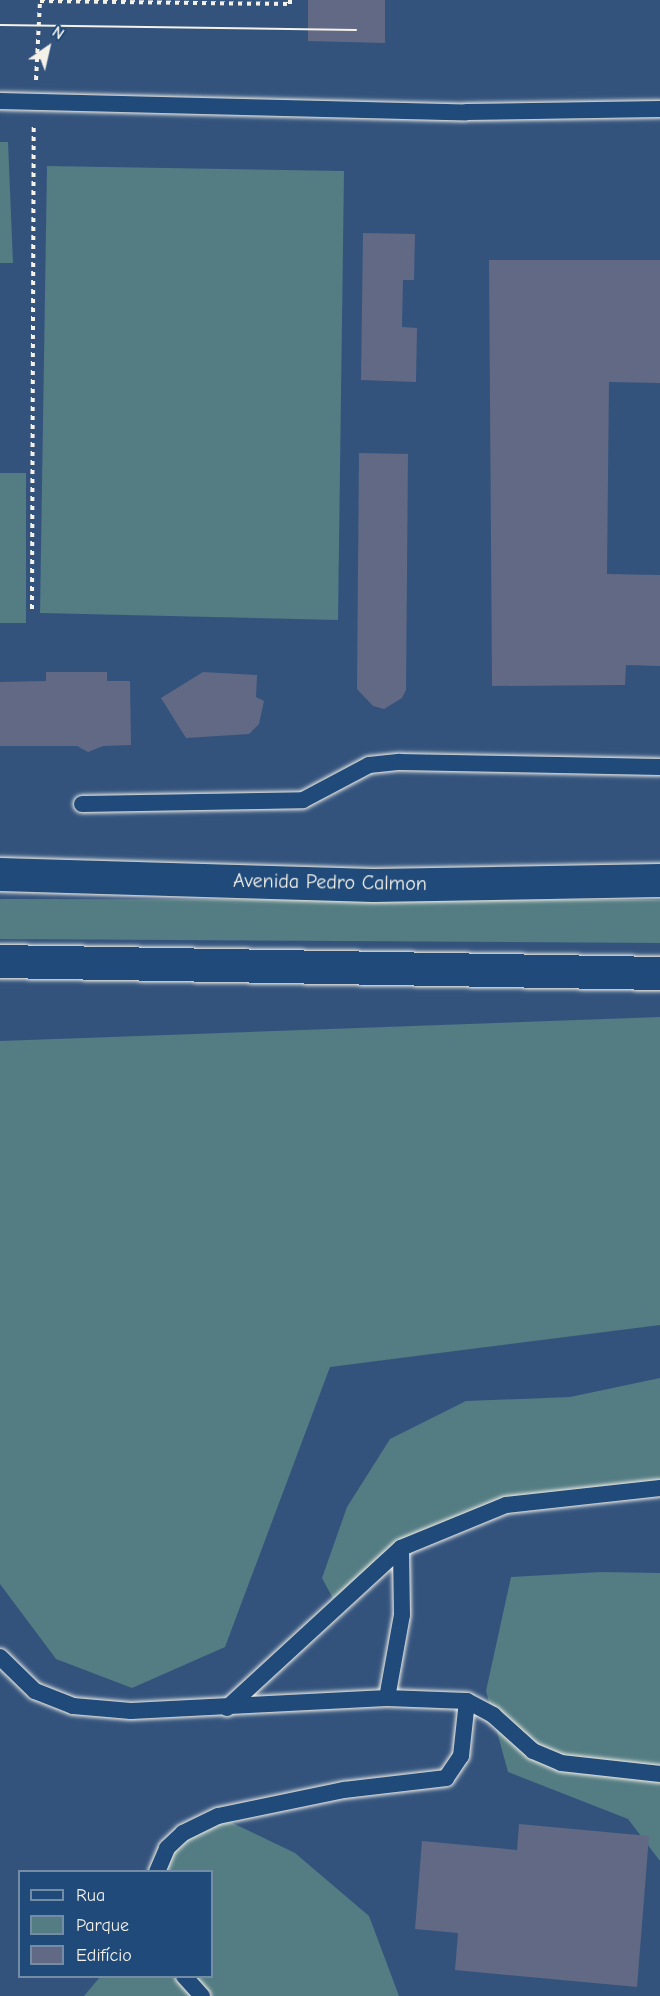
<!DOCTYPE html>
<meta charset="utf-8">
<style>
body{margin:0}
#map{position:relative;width:660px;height:1996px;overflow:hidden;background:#1f4a7a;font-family:"Comic Neue",sans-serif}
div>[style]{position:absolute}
.built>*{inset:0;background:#33537d}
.green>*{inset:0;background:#537c83}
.building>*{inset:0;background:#616985}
.path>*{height:4px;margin-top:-2px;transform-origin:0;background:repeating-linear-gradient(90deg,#f4f1e8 0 4.5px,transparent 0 9px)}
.roads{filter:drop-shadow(0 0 2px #f4f1e8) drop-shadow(0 0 2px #f4f1e8)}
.lane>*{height:16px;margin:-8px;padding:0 8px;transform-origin:8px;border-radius:8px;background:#1f4a7a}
.secondary>*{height:33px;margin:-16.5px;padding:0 16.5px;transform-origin:16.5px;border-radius:16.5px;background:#1f4a7a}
.tram>*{height:1.5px;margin:-0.75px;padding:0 0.75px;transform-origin:0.75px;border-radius:0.75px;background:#f4f1e8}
span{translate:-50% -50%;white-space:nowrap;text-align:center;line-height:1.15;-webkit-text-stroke:6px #1f4a7a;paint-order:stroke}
.street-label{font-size:20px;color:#f4f1e8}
.legend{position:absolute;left:18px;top:1870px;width:195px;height:108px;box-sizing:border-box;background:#1f4a7a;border:2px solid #748da6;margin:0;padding:8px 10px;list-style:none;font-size:18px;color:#f4f1e8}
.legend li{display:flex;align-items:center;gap:12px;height:30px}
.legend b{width:30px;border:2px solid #748da6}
.north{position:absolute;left:18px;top:18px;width:60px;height:60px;-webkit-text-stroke:4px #1f4a7a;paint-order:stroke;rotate:34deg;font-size:16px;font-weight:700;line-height:24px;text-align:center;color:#f4f1e8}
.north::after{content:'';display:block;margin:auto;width:21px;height:27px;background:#f4f1e8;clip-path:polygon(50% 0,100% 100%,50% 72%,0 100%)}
</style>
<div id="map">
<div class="built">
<div style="clip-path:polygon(evenodd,0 0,660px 0,660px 1996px,0 1996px,0 0,20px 1872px,212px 1872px,212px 1976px,20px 1976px,20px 1872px)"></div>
</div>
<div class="green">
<div style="clip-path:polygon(0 142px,8px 142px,13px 263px,0 263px)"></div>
<div style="clip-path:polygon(47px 166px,344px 171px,338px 620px,40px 613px)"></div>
<div style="clip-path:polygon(0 473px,26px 473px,26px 623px,0 623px)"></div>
<div style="clip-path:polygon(0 899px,660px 900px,660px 943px,0 939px)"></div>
<div style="clip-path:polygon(660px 1017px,660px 1325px,330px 1367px,225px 1647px,132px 1688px,56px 1659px,0 1584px,0 1041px)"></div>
<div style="clip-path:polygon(660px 1378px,660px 1493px,506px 1505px,401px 1548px,337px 1606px,322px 1578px,347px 1507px,390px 1439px,466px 1401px,570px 1397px)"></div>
<div style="clip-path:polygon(601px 1572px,660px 1573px,660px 1861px,628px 1819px,508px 1772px,486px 1691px,511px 1577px)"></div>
<div style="clip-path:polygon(218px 1816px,295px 1853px,369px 1916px,399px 1996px,84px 1996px,100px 1977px,212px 1976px,212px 1872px,157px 1871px,167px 1848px)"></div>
</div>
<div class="building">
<div style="clip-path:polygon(308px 0,385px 0,385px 43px,308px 41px)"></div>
<div style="clip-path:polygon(363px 233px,415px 234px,414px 280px,403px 280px,402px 327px,417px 328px,416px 382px,361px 380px)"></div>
<div style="clip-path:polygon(489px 260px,660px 260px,660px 383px,609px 382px,607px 574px,660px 575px,660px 666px,626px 665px,625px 685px,492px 686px)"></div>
<div style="clip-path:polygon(359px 453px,408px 454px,406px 690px,402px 698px,384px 709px,373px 706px,357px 689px)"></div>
<div style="clip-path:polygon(46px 672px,107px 672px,107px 681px,130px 681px,131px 745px,103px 746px,88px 752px,77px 746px,0 746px,0 682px,46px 681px)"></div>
<div style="clip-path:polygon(203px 672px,257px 675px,256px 697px,264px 701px,259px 724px,249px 734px,186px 738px,161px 698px)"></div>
<div style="clip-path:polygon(519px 1824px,649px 1836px,637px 1987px,455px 1970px,458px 1933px,415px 1929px,422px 1841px,517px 1850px)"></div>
</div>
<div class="path">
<div style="left:36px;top:80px;width:79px;rotate:-87.1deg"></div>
<div style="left:40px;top:1px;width:250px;rotate:0.7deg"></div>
<div style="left:290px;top:4px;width:4px;rotate:-90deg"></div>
<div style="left:32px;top:609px;width:485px;rotate:-89.8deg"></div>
</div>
<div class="roads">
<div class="lane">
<div style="left:0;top:101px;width:466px;rotate:1.4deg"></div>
<div style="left:466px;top:112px;width:194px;rotate:-0.9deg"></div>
<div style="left:82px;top:804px;width:221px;rotate:-1deg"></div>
<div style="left:303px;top:800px;width:75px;rotate:-27.9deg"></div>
<div style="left:369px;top:765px;width:31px;rotate:-6deg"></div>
<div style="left:400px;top:762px;width:260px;rotate:1.1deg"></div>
<div style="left:0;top:1657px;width:49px;rotate:44.2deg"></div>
<div style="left:35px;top:1691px;width:41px;rotate:21.5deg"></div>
<div style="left:73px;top:1706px;width:58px;rotate:4.9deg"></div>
<div style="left:131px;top:1711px;width:256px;rotate:-2.9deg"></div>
<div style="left:387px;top:1698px;width:80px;rotate:2.1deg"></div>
<div style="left:467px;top:1701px;width:30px;rotate:28deg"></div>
<div style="left:493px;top:1715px;width:54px;rotate:42deg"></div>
<div style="left:533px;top:1751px;width:30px;rotate:23deg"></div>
<div style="left:561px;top:1763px;width:100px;rotate:6.3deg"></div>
<div style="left:387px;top:1698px;width:84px;rotate:-79.8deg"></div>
<div style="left:402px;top:1615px;width:67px;rotate:-90.9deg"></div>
<div style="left:227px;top:1708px;width:236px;rotate:-42.6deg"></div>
<div style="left:401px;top:1548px;width:113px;rotate:-22.3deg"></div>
<div style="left:506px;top:1505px;width:155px;rotate:-6.3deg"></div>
<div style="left:157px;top:1872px;width:26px;rotate:-67deg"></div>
<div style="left:167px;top:1848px;width:22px;rotate:-43deg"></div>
<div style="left:183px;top:1833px;width:39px;rotate:-26deg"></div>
<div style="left:218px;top:1816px;width:129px;rotate:-11.7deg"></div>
<div style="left:344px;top:1790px;width:103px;rotate:-6.7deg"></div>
<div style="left:446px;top:1778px;width:27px;rotate:-56deg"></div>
<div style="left:461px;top:1756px;width:55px;rotate:-83.8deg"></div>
<div style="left:184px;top:1976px;width:27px;rotate:48deg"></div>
</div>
<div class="secondary">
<div style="left:0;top:874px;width:373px;rotate:1.7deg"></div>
<div style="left:373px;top:885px;width:287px;rotate:-1deg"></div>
<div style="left:0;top:961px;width:660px;rotate:1.04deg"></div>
</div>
</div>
<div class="tram">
<div style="left:0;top:25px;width:356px;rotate:0.8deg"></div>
</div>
<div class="street-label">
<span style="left:330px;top:882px;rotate:1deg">Avenida Pedro Calmon</span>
</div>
<ul class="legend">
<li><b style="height:8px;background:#1f4a7a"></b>Rua</li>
<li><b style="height:16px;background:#537c83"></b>Parque</li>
<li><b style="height:16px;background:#616985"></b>Edifício</li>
</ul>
<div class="north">N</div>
</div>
